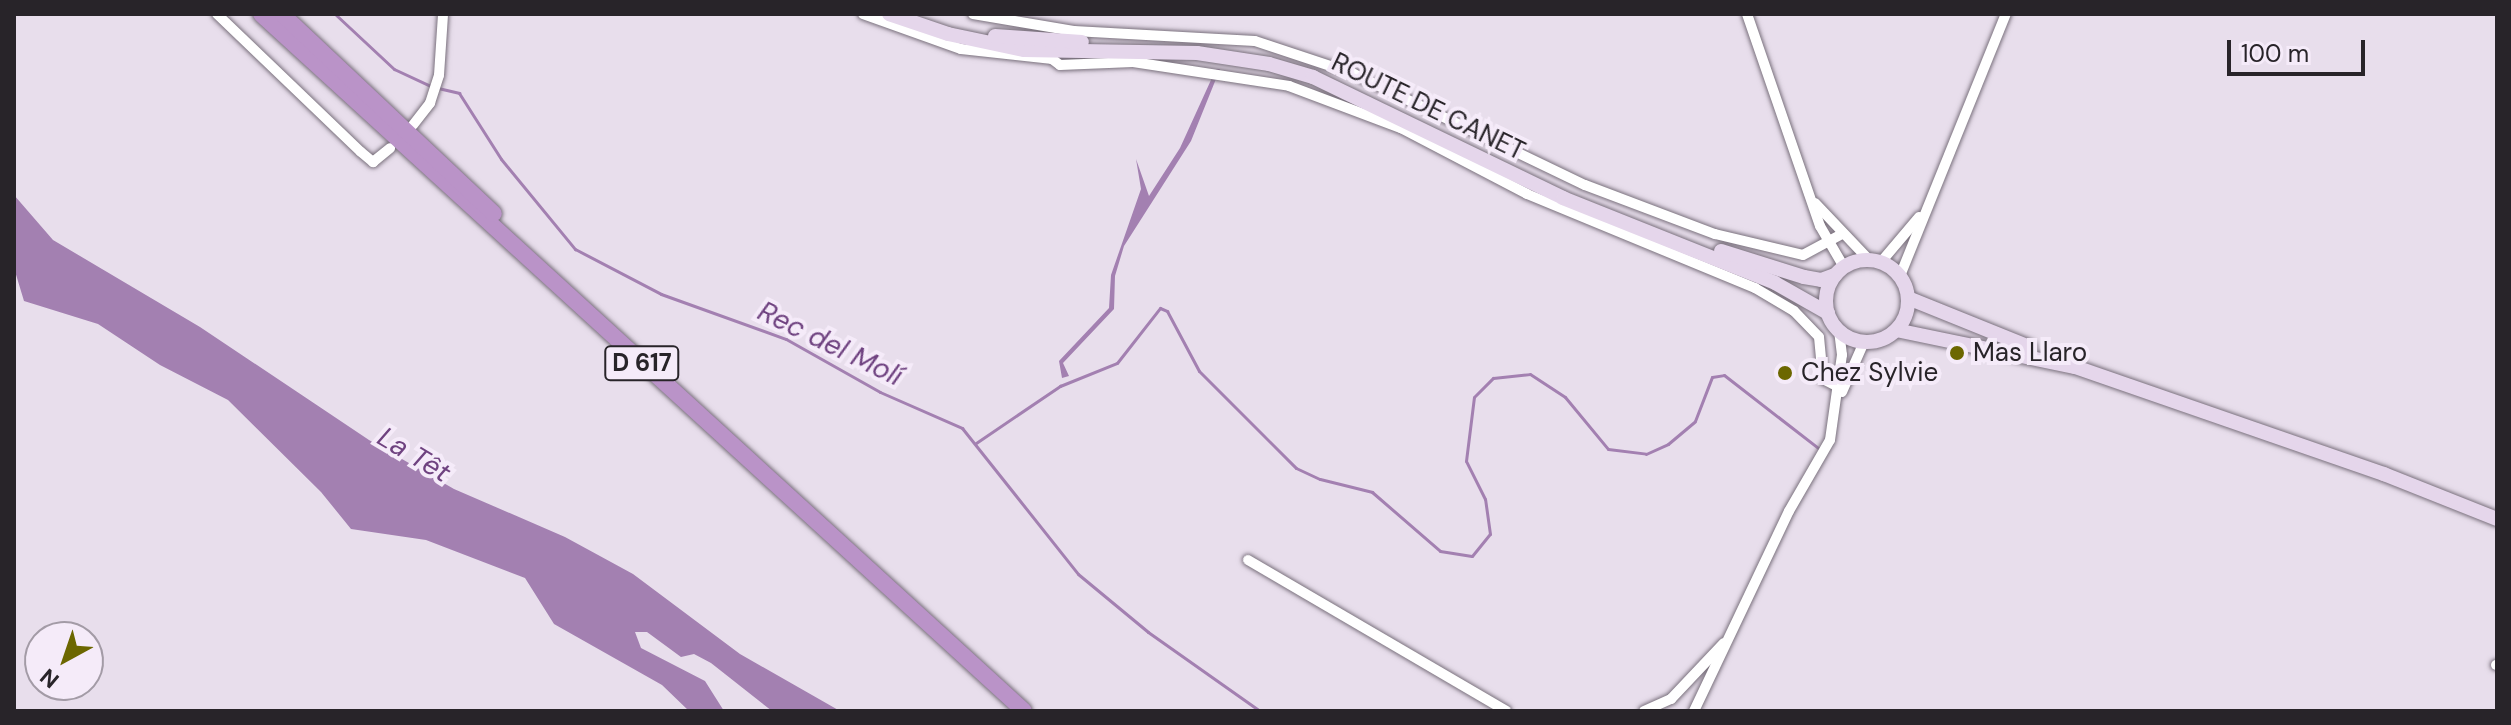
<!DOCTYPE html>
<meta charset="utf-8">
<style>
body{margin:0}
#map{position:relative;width:2511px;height:725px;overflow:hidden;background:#e8deec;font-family:"DM Sans",sans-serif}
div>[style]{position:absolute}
.water>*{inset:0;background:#a380b1}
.stream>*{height:3px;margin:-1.5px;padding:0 1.5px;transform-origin:1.5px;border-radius:1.5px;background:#a380b1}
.roads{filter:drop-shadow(0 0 2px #7a717d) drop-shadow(0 0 2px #7a717d)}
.minor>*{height:10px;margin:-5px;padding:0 5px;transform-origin:5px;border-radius:5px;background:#fff}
.secondary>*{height:14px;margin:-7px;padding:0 7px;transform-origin:7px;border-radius:7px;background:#e5d6eb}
.secondary>.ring{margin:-7px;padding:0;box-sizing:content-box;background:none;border:14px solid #e5d6eb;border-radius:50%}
.trunk>*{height:16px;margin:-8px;padding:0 8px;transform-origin:8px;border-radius:8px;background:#ba93c8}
.dots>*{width:22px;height:22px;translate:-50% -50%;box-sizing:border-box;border:4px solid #f5ebf9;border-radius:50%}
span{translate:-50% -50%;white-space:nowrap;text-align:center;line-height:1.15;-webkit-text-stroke:8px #f5ebf9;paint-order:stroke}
.shield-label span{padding:2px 6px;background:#f5ebf9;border:2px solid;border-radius:6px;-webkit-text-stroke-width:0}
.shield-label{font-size:24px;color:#282429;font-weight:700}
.street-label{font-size:26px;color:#282429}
.poi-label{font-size:26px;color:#282429}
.left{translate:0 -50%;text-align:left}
.water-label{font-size:28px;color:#6f4280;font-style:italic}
.frame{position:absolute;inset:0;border:16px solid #282429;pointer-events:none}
.north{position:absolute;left:24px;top:621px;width:80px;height:80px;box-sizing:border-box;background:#f5ebf9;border:2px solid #a39ba6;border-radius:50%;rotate:220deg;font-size:22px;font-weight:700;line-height:32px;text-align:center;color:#282429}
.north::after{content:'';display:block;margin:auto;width:28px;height:36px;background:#6c6700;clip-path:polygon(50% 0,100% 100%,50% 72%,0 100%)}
.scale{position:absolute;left:2227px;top:40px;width:138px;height:36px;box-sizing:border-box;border:4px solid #282429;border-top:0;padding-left:10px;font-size:24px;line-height:28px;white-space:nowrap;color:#282429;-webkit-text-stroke:6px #f5ebf9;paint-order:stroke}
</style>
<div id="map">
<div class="water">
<div style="clip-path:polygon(1216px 69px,1220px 69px,1191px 141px,1124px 246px,1115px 276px,1114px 309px,1063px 363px,1069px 376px,1062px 378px,1059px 361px,1109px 308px,1111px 275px,1141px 189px,1136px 159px,1149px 196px,1180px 148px)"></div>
<div style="clip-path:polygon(14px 195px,53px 240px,200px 327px,369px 440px,454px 489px,565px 537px,633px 574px,740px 654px,840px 711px,772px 711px,711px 663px,694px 654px,681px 657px,647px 632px,635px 632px,641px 648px,705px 681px,724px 711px,689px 711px,662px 685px,554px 624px,525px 578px,426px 540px,351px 529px,321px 492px,228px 400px,160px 365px,98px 324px,24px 301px,14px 268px)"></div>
</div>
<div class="stream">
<div style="left:335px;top:14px;width:81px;rotate:43deg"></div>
<div style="left:394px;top:69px;width:40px;rotate:25deg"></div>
<div style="left:438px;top:88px;width:22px;rotate:13deg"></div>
<div style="left:459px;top:93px;width:78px;rotate:57.5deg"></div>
<div style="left:501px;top:159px;width:117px;rotate:50.6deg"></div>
<div style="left:575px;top:249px;width:97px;rotate:27.6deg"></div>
<div style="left:661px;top:294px;width:133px;rotate:19.8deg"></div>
<div style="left:786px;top:339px;width:108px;rotate:29.4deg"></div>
<div style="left:880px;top:392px;width:90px;rotate:23.7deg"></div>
<div style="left:962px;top:428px;width:186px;rotate:51.5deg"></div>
<div style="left:1078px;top:574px;width:91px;rotate:39.6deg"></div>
<div style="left:1148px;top:632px;width:137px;rotate:35.2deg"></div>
<div style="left:976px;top:443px;width:102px;rotate:-34.2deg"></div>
<div style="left:1060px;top:386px;width:61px;rotate:-22deg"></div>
<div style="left:1117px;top:363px;width:70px;rotate:-52deg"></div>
<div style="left:1160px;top:308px;width:8px;rotate:23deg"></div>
<div style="left:1167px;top:311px;width:68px;rotate:61.9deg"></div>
<div style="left:1199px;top:371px;width:137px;rotate:45deg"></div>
<div style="left:1296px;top:468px;width:26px;rotate:25deg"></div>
<div style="left:1320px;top:479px;width:54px;rotate:14deg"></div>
<div style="left:1372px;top:492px;width:90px;rotate:40.9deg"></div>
<div style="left:1440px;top:551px;width:32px;rotate:9deg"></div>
<div style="left:1472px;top:556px;width:28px;rotate:-51deg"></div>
<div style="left:1490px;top:534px;width:35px;rotate:-98deg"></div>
<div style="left:1485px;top:499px;width:42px;rotate:-116.6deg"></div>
<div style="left:1466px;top:461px;width:64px;rotate:-82.9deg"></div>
<div style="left:1474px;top:397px;width:27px;rotate:-45deg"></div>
<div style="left:1493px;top:378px;width:37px;rotate:-6deg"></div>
<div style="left:1530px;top:374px;width:42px;rotate:33.3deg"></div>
<div style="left:1565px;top:397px;width:67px;rotate:50.4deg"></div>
<div style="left:1608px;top:449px;width:38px;rotate:7deg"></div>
<div style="left:1646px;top:454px;width:24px;rotate:-24deg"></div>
<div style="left:1668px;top:444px;width:35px;rotate:-40deg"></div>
<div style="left:1695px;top:421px;width:47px;rotate:-68.9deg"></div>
<div style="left:1712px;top:377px;width:12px;rotate:-9deg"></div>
<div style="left:1724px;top:375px;width:119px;rotate:37.8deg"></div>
</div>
<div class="roads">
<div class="minor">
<div style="left:217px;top:14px;width:199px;rotate:43.8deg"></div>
<div style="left:361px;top:152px;width:16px;rotate:40deg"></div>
<div style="left:373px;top:162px;width:22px;rotate:-39deg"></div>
<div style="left:863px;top:14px;width:104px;rotate:19.7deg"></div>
<div style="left:961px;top:49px;width:92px;rotate:6.3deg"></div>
<div style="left:973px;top:14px;width:102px;rotate:9.6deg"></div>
<div style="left:1074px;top:31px;width:181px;rotate:3.2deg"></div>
<div style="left:1255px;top:41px;width:104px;rotate:18.4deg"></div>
<div style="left:1354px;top:74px;width:256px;rotate:25.7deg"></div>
<div style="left:1585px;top:185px;width:139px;rotate:20.7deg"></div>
<div style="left:1715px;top:234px;width:90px;rotate:13.4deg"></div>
<div style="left:1803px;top:255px;width:44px;rotate:-28.3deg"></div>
<div style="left:1747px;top:14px;width:224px;rotate:71deg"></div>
<div style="left:1820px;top:226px;width:48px;rotate:59.7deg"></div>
<div style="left:1052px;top:50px;width:9px;rotate:90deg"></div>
<div style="left:1052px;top:59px;width:10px;rotate:37deg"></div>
<div style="left:1060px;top:65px;width:73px;rotate:-2.4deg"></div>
<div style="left:1133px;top:62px;width:158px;rotate:8.7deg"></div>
<div style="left:1289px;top:86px;width:120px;rotate:20.6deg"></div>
<div style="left:1401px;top:128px;width:142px;rotate:27.6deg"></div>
<div style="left:1527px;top:194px;width:247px;rotate:22.4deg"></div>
<div style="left:1755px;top:288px;width:45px;rotate:30.5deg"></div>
<div style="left:1794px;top:311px;width:36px;rotate:46deg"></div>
<div style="left:1819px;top:337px;width:42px;rotate:84.6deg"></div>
<div style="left:1823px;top:379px;width:22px;rotate:27deg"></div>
<div style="left:413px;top:125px;width:28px;rotate:-52deg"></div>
<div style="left:430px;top:103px;width:29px;rotate:-72deg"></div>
<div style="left:439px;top:75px;width:61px;rotate:-86.2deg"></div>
<div style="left:1815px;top:203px;width:79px;rotate:46.5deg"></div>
<div style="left:1881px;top:262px;width:59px;rotate:-49.8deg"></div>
<div style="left:1900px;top:276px;width:283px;rotate:-68deg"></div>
<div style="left:1842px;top:392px;width:55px;rotate:-66.3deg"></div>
<div style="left:1248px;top:560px;width:299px;rotate:30.3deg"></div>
<div style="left:2496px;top:665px;width:1px"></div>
<div style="left:1644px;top:711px;width:30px;rotate:-24deg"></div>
<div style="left:1671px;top:699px;width:77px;rotate:-46.6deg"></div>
<div style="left:1694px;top:711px;width:221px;rotate:-64.6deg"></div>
<div style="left:1789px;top:511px;width:82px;rotate:-60deg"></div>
<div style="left:1830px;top:440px;width:86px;rotate:-82deg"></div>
<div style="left:1842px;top:355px;width:25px;rotate:-97deg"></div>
</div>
<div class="secondary">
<div style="left:889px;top:14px;width:62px;rotate:18.7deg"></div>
<div style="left:948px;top:34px;width:78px;rotate:11.9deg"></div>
<div style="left:1024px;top:50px;width:173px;rotate:1deg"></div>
<div style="left:1197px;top:53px;width:73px;rotate:8.7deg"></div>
<div style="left:1269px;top:64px;width:46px;rotate:16.5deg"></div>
<div style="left:1313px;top:77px;width:278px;rotate:25.8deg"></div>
<div style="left:1563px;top:198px;width:228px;rotate:21.8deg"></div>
<div style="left:1775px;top:283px;width:61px;rotate:29.5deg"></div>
<div style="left:995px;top:36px;width:87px;rotate:3.9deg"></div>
<div style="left:1721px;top:251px;width:87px;rotate:17.4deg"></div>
<div style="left:1804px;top:277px;width:17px;rotate:10deg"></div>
<div style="left:1821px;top:280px;width:15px;rotate:-20deg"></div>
<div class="ring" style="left:1826px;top:260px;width:68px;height:68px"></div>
<div style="left:1908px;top:298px;width:131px;rotate:22deg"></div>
<div style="left:1896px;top:330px;width:183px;rotate:11.7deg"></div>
<div style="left:2075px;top:367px;width:327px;rotate:19.1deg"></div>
<div style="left:2384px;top:474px;width:122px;rotate:21.7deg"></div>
</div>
<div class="trunk">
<div style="left:261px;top:14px;width:1033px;rotate:42.41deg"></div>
<div style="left:282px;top:14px;width:291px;rotate:43.3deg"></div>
</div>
</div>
<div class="dots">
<div style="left:1957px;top:353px;background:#6c6700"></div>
<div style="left:1785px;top:373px;background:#6c6700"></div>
</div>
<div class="shield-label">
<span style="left:642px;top:363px">D 617</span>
</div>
<div class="street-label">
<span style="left:1428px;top:107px;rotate:26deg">ROUTE DE CANET</span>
</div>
<div class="poi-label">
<span class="left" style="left:1973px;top:353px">Mas Llaro</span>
<span class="left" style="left:1801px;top:373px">Chez Sylvie</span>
</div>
<div class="water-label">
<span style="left:830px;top:344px;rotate:26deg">Rec del Molí</span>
<span style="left:414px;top:455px;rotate:31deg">La Têt</span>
</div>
<div class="frame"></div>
<div class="north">N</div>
<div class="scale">100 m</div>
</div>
